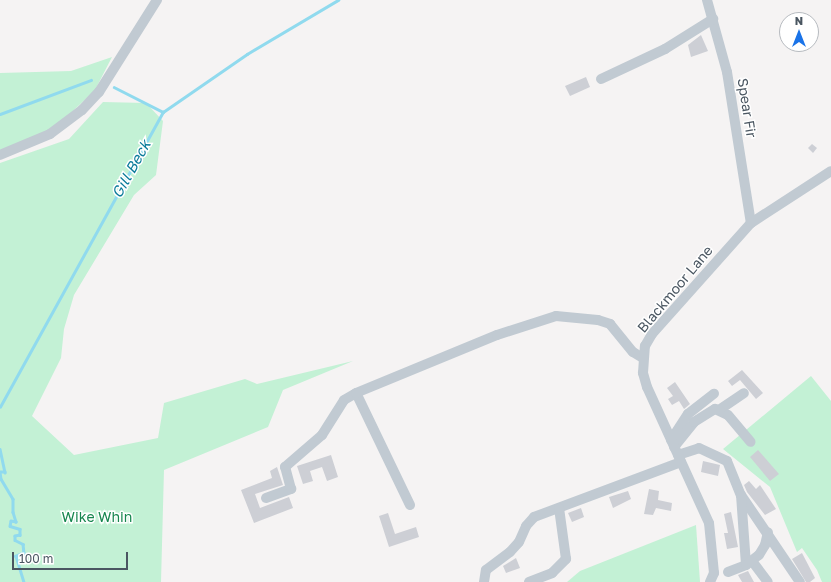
<!DOCTYPE html>
<style>
body{margin:0}
#map{position:relative;width:831px;height:582px;overflow:hidden;background:#f5f3f3;font-family:"Golos Text",sans-serif}
div>[style]{position:absolute}
.green>*{inset:0;background:#c3f1d5}
.stream>*{height:2.5px;margin:-1.25px;padding:0 1.25px;transform-origin:1.25px;border-radius:1.25px;background:#90daee}
.building>*{inset:0;background:#cdcfd5}
.minor>*{height:10px;margin:-5px;padding:0 5px;transform-origin:5px;border-radius:5px;background:#c1cad2}
span{translate:-50% -50%;white-space:nowrap;text-align:center;line-height:1.15;-webkit-text-stroke:3px #fff;paint-order:stroke}
.street-label{font-size:14px;color:#4a5661}
.park-label{font-size:14px;color:#17864f}
.water-label{font-size:15px;color:#0c7c9b;font-style:italic}
.north{position:absolute;left:779px;top:12px;width:40px;height:40px;box-sizing:border-box;background:#fff;border:1px solid #b7bbc0;border-radius:50%;rotate:0deg;font-size:11px;font-weight:700;line-height:16px;text-align:center;color:#4a5661}
.north::after{content:'';display:block;margin:auto;width:14px;height:18px;background:#1a73e8;clip-path:polygon(50% 0,100% 100%,50% 72%,0 100%)}
.scale{position:absolute;left:12px;top:552px;width:116px;height:18px;box-sizing:border-box;border:2px solid #4a5661;border-top:0;padding-left:5px;font-size:12px;line-height:14px;white-space:nowrap;color:#4a5661;-webkit-text-stroke:3px #fff;paint-order:stroke}
</style>
<div id="map">
<div class="green">
<div style="clip-path:polygon(112px 57px,95px 90px,53px 130px,0 150px,0 73px,71px 71px)"></div>
<div style="clip-path:polygon(103px 102px,146px 103px,163px 121px,156px 175px,134px 195px,74px 295px,64px 329px,61px 358px,32px 416px,74px 455px,158px 438px,164px 403px,245px 379px,257px 384px,353px 361px,283px 390px,268px 427px,164px 470px,161px 582px,0 582px,0 163px,69px 139px)"></div>
<div style="clip-path:polygon(811px 376px,831px 401px,831px 582px,822px 582px,817px 570px,802px 548px,797px 552px,770px 487px,723px 449px)"></div>
<div style="clip-path:polygon(696px 525px,700px 582px,567px 582px,580px 571px)"></div>
</div>
<div class="stream">
<div style="left:114px;top:87px;width:55px;rotate:27deg"></div>
<div style="left:0;top:114px;width:97px;rotate:-20.5deg"></div>
<div style="left:0;top:407px;width:337px;rotate:-61.1deg"></div>
<div style="left:163px;top:112px;width:102px;rotate:-34.6deg"></div>
<div style="left:247px;top:54px;width:106px;rotate:-30.7deg"></div>
<div style="left:0;top:449px;width:24px;rotate:78deg"></div>
<div style="left:5px;top:472px;width:5px;rotate:180deg"></div>
<div style="left:0;top:472px;width:7px;rotate:82deg"></div>
<div style="left:1px;top:479px;width:23px;rotate:59deg"></div>
<div style="left:13px;top:499px;width:13px;rotate:90deg"></div>
<div style="left:13px;top:512px;width:10px;rotate:73deg"></div>
<div style="left:16px;top:522px;width:5px;rotate:-169deg"></div>
<div style="left:11px;top:521px;width:5px;rotate:101deg"></div>
<div style="left:10px;top:526px;width:10px;rotate:17deg"></div>
<div style="left:20px;top:529px;width:6px;rotate:90deg"></div>
<div style="left:20px;top:535px;width:5px;rotate:169deg"></div>
<div style="left:15px;top:536px;width:4px;rotate:90deg"></div>
<div style="left:15px;top:540px;width:9px;rotate:27deg"></div>
<div style="left:23px;top:544px;width:9px;rotate:84deg"></div>
<div style="left:24px;top:553px;width:9px;rotate:159deg"></div>
<div style="left:16px;top:556px;width:27px;rotate:73deg"></div>
</div>
<div class="building">
<div style="clip-path:polygon(701px 35px,708px 51px,691px 57px,688px 45px)"></div>
<div style="clip-path:polygon(586px 77px,590px 87px,570px 96px,565px 86px)"></div>
<div style="clip-path:polygon(812px 144px,817px 148px,813px 153px,808px 148px)"></div>
<div style="clip-path:polygon(742px 370px,763px 393px,756px 399px,740px 380px,732px 386px,728px 381px)"></div>
<div style="clip-path:polygon(675px 382px,690px 404px,684px 409px,679px 401px,672px 405px,668px 399px,673px 396px,667px 388px)"></div>
<div style="clip-path:polygon(758px 450px,779px 474px,770px 481px,750px 457px)"></div>
<div style="clip-path:polygon(331px 455px,338px 477px,327px 481px,322px 467px,310px 471px,313px 481px,303px 484px,297px 466px)"></div>
<div style="clip-path:polygon(703px 461px,720px 465px,718px 476px,701px 472px)"></div>
<div style="clip-path:polygon(277px 467px,283px 485px,255px 494px,260px 508px,289px 497px,293px 508px,254px 523px,241px 490px,272px 478px,270px 471px)"></div>
<div style="clip-path:polygon(749px 481px,756px 489px,760px 485px,776px 509px,765px 515px,747px 492px,744px 485px)"></div>
<div style="clip-path:polygon(649px 489px,659px 491px,658px 500px,672px 503px,671px 511px,656px 508px,653px 515px,644px 514px)"></div>
<div style="clip-path:polygon(628px 491px,631px 499px,613px 508px,609px 497px)"></div>
<div style="clip-path:polygon(581px 508px,584px 517px,572px 522px,568px 513px)"></div>
<div style="clip-path:polygon(731px 512px,738px 547px,727px 549px,724px 533px,728px 533px,724px 514px)"></div>
<div style="clip-path:polygon(388px 513px,395px 534px,416px 527px,419px 537px,389px 547px,379px 516px)"></div>
<div style="clip-path:polygon(802px 553px,815px 578px,810px 582px,806px 582px,792px 559px)"></div>
<div style="clip-path:polygon(516px 558px,520px 568px,506px 573px,503px 566px)"></div>
<div style="clip-path:polygon(748px 571px,754px 582px,742px 582px,738px 575px)"></div>
</div>
<div class="minor">
<div style="left:707px;top:0;width:75px;rotate:74.5deg"></div>
<div style="left:727px;top:72px;width:153px;rotate:81deg"></div>
<div style="left:601px;top:79px;width:71px;rotate:-25.1deg"></div>
<div style="left:665px;top:49px;width:57px;rotate:-32deg"></div>
<div style="left:0;top:155px;width:54px;rotate:-22.8deg"></div>
<div style="left:50px;top:134px;width:40px;rotate:-37deg"></div>
<div style="left:82px;top:110px;width:25px;rotate:-47deg"></div>
<div style="left:99px;top:92px;width:109px;rotate:-57.8deg"></div>
<div style="left:719px;top:410px;width:30px;rotate:-34deg"></div>
<div style="left:671px;top:440px;width:31px;rotate:-57deg"></div>
<div style="left:688px;top:414px;width:33px;rotate:-38deg"></div>
<div style="left:674px;top:447px;width:32px;rotate:-51deg"></div>
<div style="left:694px;top:422px;width:25px;rotate:-32deg"></div>
<div style="left:715px;top:409px;width:14px;rotate:25deg"></div>
<div style="left:728px;top:415px;width:35px;rotate:50deg"></div>
<div style="left:678px;top:455px;width:22px;rotate:-18deg"></div>
<div style="left:699px;top:448px;width:31px;rotate:25deg"></div>
<div style="left:727px;top:461px;width:37px;rotate:68deg"></div>
<div style="left:741px;top:495px;width:105px;rotate:55.9deg"></div>
<div style="left:741px;top:495px;width:70px;rotate:85.9deg"></div>
<div style="left:266px;top:498px;width:27px;rotate:-20deg"></div>
<div style="left:291px;top:489px;width:23px;rotate:-105deg"></div>
<div style="left:285px;top:467px;width:49px;rotate:-40.9deg"></div>
<div style="left:322px;top:435px;width:41px;rotate:-57.8deg"></div>
<div style="left:344px;top:400px;width:14px;rotate:-30deg"></div>
<div style="left:410px;top:505px;width:124px;rotate:-115.7deg"></div>
<div style="left:356px;top:393px;width:152px;rotate:-22.4deg"></div>
<div style="left:497px;top:335px;width:62px;rotate:-17.9deg"></div>
<div style="left:556px;top:316px;width:42px;rotate:5.4deg"></div>
<div style="left:598px;top:320px;width:13px;rotate:18deg"></div>
<div style="left:610px;top:324px;width:36px;rotate:51deg"></div>
<div style="left:633px;top:352px;width:12px;rotate:31deg"></div>
<div style="left:752px;top:561px;width:26px;rotate:53deg"></div>
<div style="left:728px;top:572px;width:19px;rotate:-21deg"></div>
<div style="left:746px;top:565px;width:16px;rotate:-38deg"></div>
<div style="left:759px;top:555px;width:12px;rotate:-59deg"></div>
<div style="left:765px;top:545px;width:13px;rotate:-77deg"></div>
<div style="left:484px;top:582px;width:12px;rotate:-81deg"></div>
<div style="left:486px;top:570px;width:30px;rotate:-37deg"></div>
<div style="left:510px;top:552px;width:13px;rotate:-48deg"></div>
<div style="left:519px;top:542px;width:17px;rotate:-66deg"></div>
<div style="left:526px;top:526px;width:12px;rotate:-48deg"></div>
<div style="left:534px;top:517px;width:157px;rotate:-20.5deg"></div>
<div style="left:529px;top:582px;width:25px;rotate:-21deg"></div>
<div style="left:552px;top:573px;width:20px;rotate:-45deg"></div>
<div style="left:566px;top:559px;width:51px;rotate:-97.8deg"></div>
<div style="left:710px;top:582px;width:10px;rotate:-66deg"></div>
<div style="left:714px;top:573px;width:50px;rotate:-95.7deg"></div>
<div style="left:709px;top:523px;width:149px;rotate:-114.5deg"></div>
<div style="left:647px;top:387px;width:15px;rotate:-106deg"></div>
<div style="left:643px;top:373px;width:27px;rotate:-86deg"></div>
<div style="left:645px;top:346px;width:14px;rotate:-60deg"></div>
<div style="left:652px;top:334px;width:149px;rotate:-48.3deg"></div>
<div style="left:751px;top:223px;width:95px;rotate:-33deg"></div>
</div>
<div class="street-label">
<span style="left:747px;top:108px;rotate:81deg">Spear Fir</span>
<span style="left:675px;top:289px;rotate:-50deg">Blackmoor Lane</span>
</div>
<div class="park-label">
<span style="left:97px;top:517px">Wike Whin</span>
</div>
<div class="water-label">
<span style="left:131px;top:169px;rotate:-61deg">Gill Beck</span>
</div>
<div class="north">N</div>
<div class="scale">100 m</div>
</div>
